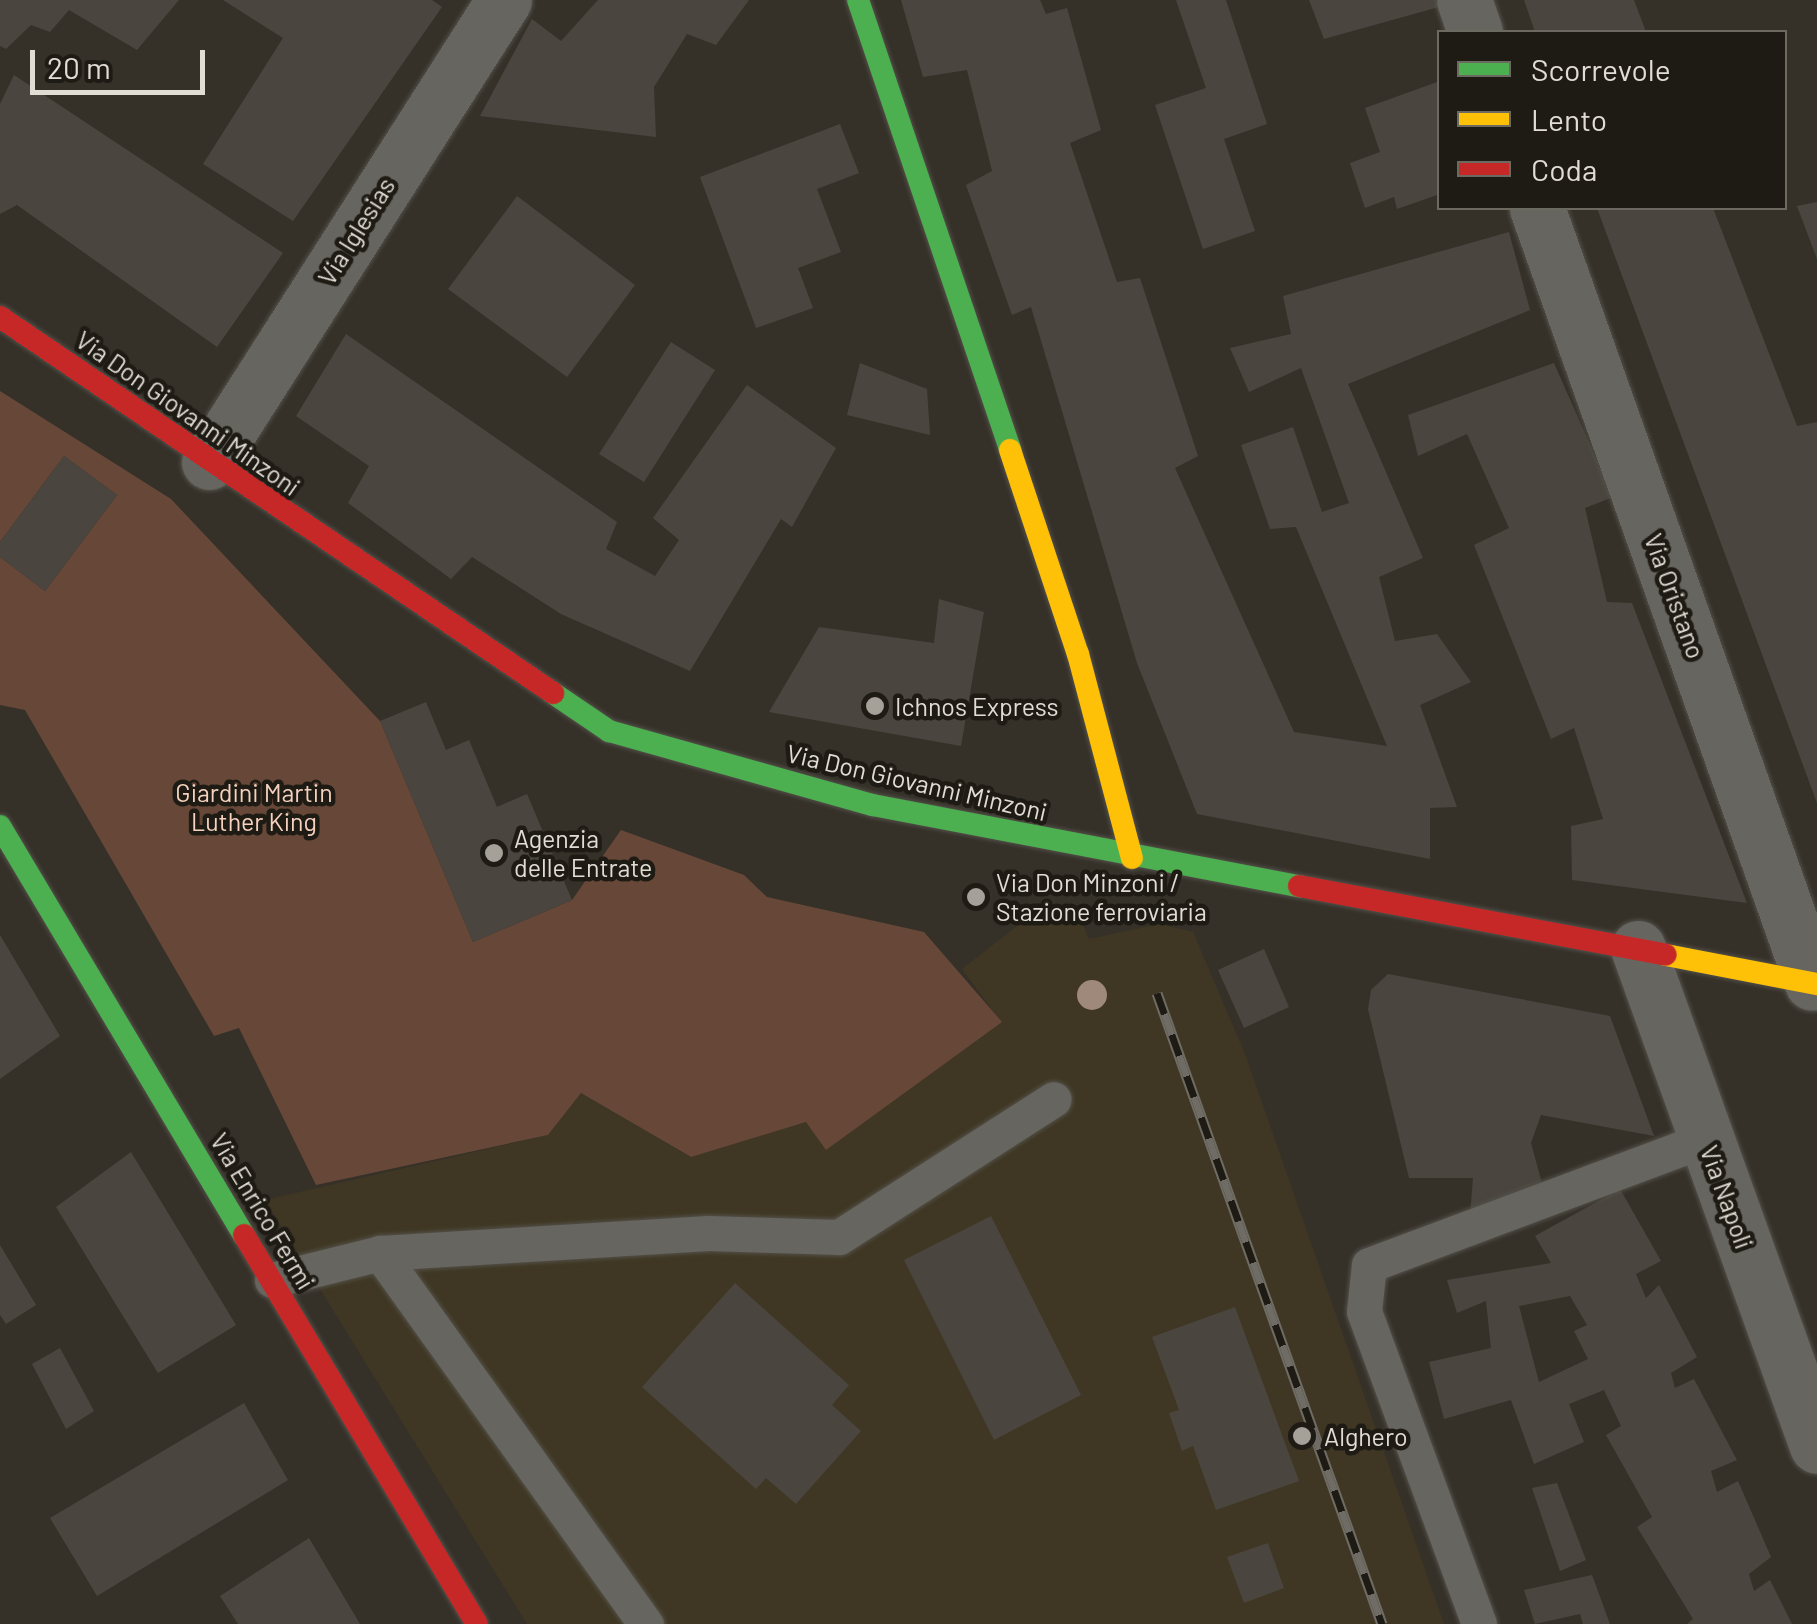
<!DOCTYPE html>
<style>
body{margin:0}
#map{position:relative;width:1817px;height:1624px;overflow:hidden;background:#353129;font-family:Barlow,sans-serif}
div>[style]{position:absolute}
.built>*{inset:0;background:#3f3723}
.green>*{inset:0;background:#674838}
.building>*{inset:0;background:#4a463f}
.roads{filter:drop-shadow(0 0 2px #535049) drop-shadow(0 0 2px #535049)}
.lane>*{height:35px;margin:-17.5px;padding:0 17.5px;transform-origin:17.5px;border-radius:17.5px;background:#67655f}
.street>*{height:55px;margin:-27.5px;padding:0 27.5px;transform-origin:27.5px;border-radius:27.5px;background:#67655f}
.fast>*{height:22px;margin:-11px;padding:0 11px;transform-origin:11px;border-radius:11px;background:#4caf50}
.slow>*{height:22px;margin:-11px;padding:0 11px;transform-origin:11px;border-radius:11px;background:#ffc107}
.jam>*{height:22px;margin:-11px;padding:0 11px;transform-origin:11px;border-radius:11px;background:#c62828}
.rail>*{height:11px;margin-top:-5.5px;transform-origin:0;background:repeating-linear-gradient(90deg,#1e1b14 0 22px,#6f6c65 0 44px);box-sizing:border-box;border-block:2px solid #6f6c65}
.trees>*{width:30px;height:30px;margin:-15px;border-radius:50%;background:#9f897b}
.dots>*{width:28px;height:28px;translate:-50% -50%;box-sizing:border-box;border:5px solid #1e1b14;border-radius:50%}
span{translate:-50% -50%;white-space:nowrap;text-align:center;line-height:1.15;-webkit-text-stroke:9px #1e1b14;paint-order:stroke}
.street-label{font-size:25px;color:#e1ddd4}
.poi-label{font-size:25px;color:#e1ddd4}
.left{translate:0 -50%;text-align:left}
.park-label{font-size:25px;color:#f5d1be}
.legend{position:absolute;left:1437px;top:30px;width:350px;height:180px;box-sizing:border-box;background:#1e1b14;border:2px solid #6c6961;margin:0;padding:12px 18px;list-style:none;font-size:30px;color:#e1ddd4}
.legend li{display:flex;align-items:center;gap:20px;height:50px}
.legend b{width:50px;border:2px solid #6c6961}
.scale{position:absolute;left:30px;top:50px;width:175px;height:45px;box-sizing:border-box;border:5px solid #e1ddd4;border-top:0;padding-left:12px;font-size:30px;line-height:35px;white-space:nowrap;color:#e1ddd4;-webkit-text-stroke:8px #1e1b14;paint-order:stroke}
</style>
<div id="map">
<div class="built">
<div style="clip-path:polygon(1039px 909px,1081px 920px,1089px 939px,1159px 924px,1193px 932px,1245px 1054px,1444px 1624px,527px 1624px,265px 1200px,548px 1135px,581px 1093px,690px 1157px,807px 1122px,826px 1149px,1001px 1022px,962px 969px)"></div>
</div>
<div class="green">
<div style="clip-path:polygon(0 391px,171px 499px,380px 721px,473px 942px,572px 900px,621px 830px,744px 875px,767px 897px,924px 932px,1002px 1022px,826px 1150px,806px 1122px,691px 1157px,581px 1093px,548px 1135px,316px 1185px,239px 1028px,214px 1036px,25px 710px,0 705px,0 557px,45px 591px,117px 495px,64px 456px,0 542px)"></div>
</div>
<div class="building">
<div style="clip-path:polygon(0 0,179px 0,137px 50px,69px 10px,50px 32px,31px 25px,6px 49px,0 46px)"></div>
<div style="clip-path:polygon(223px 0,432px 0,442px 7px,293px 221px,203px 164px,283px 38px)"></div>
<div style="clip-path:polygon(598px 0,749px 0,716px 45px,687px 34px,654px 87px,656px 137px,480px 116px,532px 19px,561px 41px)"></div>
<div style="clip-path:polygon(901px 0,1040px 0,1046px 14px,1067px 8px,1101px 130px,1070px 143px,1117px 282px,1140px 278px,1198px 456px,1175px 468px,1294px 732px,1387px 746px,1296px 527px,1270px 529px,1241px 445px,1293px 427px,1322px 512px,1349px 503px,1301px 368px,1249px 392px,1230px 348px,1291px 334px,1283px 296px,1509px 232px,1530px 310px,1348px 384px,1423px 558px,1379px 577px,1395px 641px,1437px 634px,1471px 682px,1420px 705px,1457px 807px,1430px 808px,1430px 859px,1197px 814px,1137px 663px,1031px 307px,1012px 315px,966px 185px,992px 171px,967px 70px,923px 77px)"></div>
<div style="clip-path:polygon(1176px 0,1226px 0,1267px 124px,1224px 139px,1255px 231px,1203px 249px,1155px 105px,1206px 88px)"></div>
<div style="clip-path:polygon(1309px 0,1436px 0,1439px 7px,1324px 39px)"></div>
<div style="clip-path:polygon(1524px 0,1634px 0,1646px 32px,1535px 32px)"></div>
<div style="clip-path:polygon(14px 75px,283px 253px,217px 347px,17px 205px,0 214px,0 104px)"></div>
<div style="clip-path:polygon(1440px 81px,1440px 194px,1397px 209px,1394px 197px,1365px 208px,1350px 163px,1380px 152px,1365px 108px)"></div>
<div style="clip-path:polygon(840px 124px,859px 173px,817px 189px,841px 252px,798px 268px,813px 308px,756px 328px,700px 177px)"></div>
<div style="clip-path:polygon(517px 196px,635px 285px,567px 377px,448px 289px)"></div>
<div style="clip-path:polygon(1817px 202px,1817px 259px,1797px 206px)"></div>
<div style="clip-path:polygon(1597px 208px,1713px 208px,1797px 426px,1817px 422px,1817px 803px)"></div>
<div style="clip-path:polygon(346px 334px,617px 522px,606px 549px,655px 576px,679px 540px,653px 518px,747px 385px,836px 448px,792px 527px,781px 519px,690px 671px,561px 614px,472px 557px,451px 579px,348px 503px,369px 466px,296px 416px)"></div>
<div style="clip-path:polygon(671px 342px,715px 370px,644px 482px,599px 454px)"></div>
<div style="clip-path:polygon(860px 363px,927px 389px,930px 435px,847px 415px)"></div>
<div style="clip-path:polygon(1554px 363px,1613px 497px,1585px 508px,1607px 602px,1632px 603px,1747px 903px,1572px 880px,1571px 826px,1603px 819px,1574px 728px,1551px 739px,1474px 545px,1509px 528px,1467px 434px,1418px 456px,1408px 415px)"></div>
<div style="clip-path:polygon(64px 456px,117px 495px,45px 591px,0 557px,0 542px)"></div>
<div style="clip-path:polygon(939px 599px,984px 612px,961px 746px,769px 712px,819px 627px,934px 643px)"></div>
<div style="clip-path:polygon(426px 702px,446px 750px,469px 740px,497px 807px,527px 794px,572px 900px,473px 942px,380px 721px)"></div>
<div style="clip-path:polygon(0 935px,60px 1036px,0 1079px)"></div>
<div style="clip-path:polygon(1264px 949px,1289px 1007px,1244px 1028px,1218px 970px)"></div>
<div style="clip-path:polygon(1388px 974px,1610px 1016px,1654px 1136px,1541px 1115px,1531px 1143px,1544px 1191px,1470px 1215px,1473px 1178px,1409px 1178px,1368px 1009px,1371px 990px)"></div>
<div style="clip-path:polygon(131px 1152px,236px 1325px,158px 1373px,56px 1207px)"></div>
<div style="clip-path:polygon(evenodd,1620px 1189px,1661px 1261px,1636px 1274px,1646px 1298px,1659px 1285px,1697px 1357px,1671px 1373px,1675px 1388px,1694px 1379px,1737px 1460px,1711px 1471px,1717px 1492px,1738px 1481px,1771px 1557px,1749px 1574px,1754px 1591px,1770px 1580px,1792px 1624px,1687px 1624px,1693px 1619px,1637px 1527px,1652px 1517px,1606px 1435px,1621px 1426px,1604px 1390px,1569px 1404px,1584px 1442px,1534px 1464px,1511px 1400px,1444px 1419px,1429px 1362px,1491px 1348px,1486px 1301px,1457px 1313px,1447px 1280px,1551px 1263px,1535px 1236px,1620px 1189px,1570px 1296px,1587px 1325px,1574px 1331px,1588px 1359px,1539px 1382px,1519px 1306px,1570px 1296px)"></div>
<div style="clip-path:polygon(991px 1216px,1081px 1395px,994px 1440px,904px 1260px)"></div>
<div style="clip-path:polygon(0 1245px,36px 1305px,6px 1324px,0 1315px)"></div>
<div style="clip-path:polygon(735px 1283px,849px 1385px,832px 1405px,861px 1431px,796px 1504px,766px 1478px,756px 1489px,642px 1387px)"></div>
<div style="clip-path:polygon(1235px 1307px,1299px 1481px,1216px 1510px,1193px 1446px,1182px 1451px,1169px 1413px,1179px 1410px,1152px 1337px)"></div>
<div style="clip-path:polygon(60px 1348px,94px 1411px,66px 1429px,32px 1364px)"></div>
<div style="clip-path:polygon(244px 1403px,288px 1480px,97px 1596px,50px 1518px)"></div>
<div style="clip-path:polygon(1557px 1483px,1586px 1560px,1560px 1571px,1532px 1488px)"></div>
<div style="clip-path:polygon(309px 1538px,360px 1624px,238px 1624px,220px 1596px)"></div>
<div style="clip-path:polygon(1268px 1543px,1284px 1588px,1244px 1603px,1227px 1557px)"></div>
<div style="clip-path:polygon(1592px 1575px,1610px 1624px,1583px 1624px,1580px 1614px,1535px 1624px,1524px 1590px)"></div>
</div>
<div class="roads">
<div class="lane">
<div style="left:380px;top:1253px;width:457px;rotate:54.4deg"></div>
<div style="left:272px;top:1280px;width:111px;rotate:-14deg"></div>
<div style="left:380px;top:1253px;width:329px;rotate:-3.5deg"></div>
<div style="left:708px;top:1233px;width:131px;rotate:1.7deg"></div>
<div style="left:839px;top:1237px;width:255px;rotate:-32.7deg"></div>
<div style="left:1479px;top:1624px;width:333px;rotate:-110.2deg"></div>
<div style="left:1364px;top:1311px;width:46px;rotate:-83.8deg"></div>
<div style="left:1369px;top:1265px;width:360px;rotate:-20.5deg"></div>
</div>
<div class="street">
<div style="left:1464px;top:0;width:34px;rotate:71deg"></div>
<div style="left:1537px;top:208px;width:822px;rotate:70.46deg"></div>
<div style="left:209px;top:462px;width:548px;rotate:-57.44deg"></div>
<div style="left:1638px;top:948px;width:529px;rotate:70.23deg"></div>
</div>
<div class="fast">
<div style="left:858px;top:0;width:475px;rotate:71.3deg"></div>
<div style="left:553px;top:693px;width:68px;rotate:34.2deg"></div>
<div style="left:609px;top:731px;width:274px;rotate:15.7deg"></div>
<div style="left:873px;top:805px;width:434px;rotate:10.8deg"></div>
<div style="left:0;top:826px;width:476px;rotate:59.2deg"></div>
</div>
<div class="slow">
<div style="left:1010px;top:450px;width:215px;rotate:71.6deg"></div>
<div style="left:1078px;top:654px;width:211px;rotate:75.2deg"></div>
<div style="left:1666px;top:955px;width:154px;rotate:10.9deg"></div>
</div>
<div class="jam">
<div style="left:0;top:317px;width:669px;rotate:34.21deg"></div>
<div style="left:1299px;top:886px;width:373px;rotate:10.6deg"></div>
<div style="left:244px;top:1235px;width:453px;rotate:59.1deg"></div>
</div>
</div>
<div class="rail">
<div style="left:1157px;top:993px;width:670px;rotate:70.37deg"></div>
</div>
<div class="trees">
<div style="left:1092px;top:995px"></div>
</div>
<div class="dots">
<div style="left:875px;top:706px;background:#a5a198"></div>
<div style="left:494px;top:853px;background:#a5a198"></div>
<div style="left:976px;top:897px;background:#a5a198"></div>
<div style="left:1302px;top:1436px;background:#a5a198"></div>
</div>
<div class="street-label">
<span style="left:356px;top:231px;rotate:-58deg">Via Iglesias</span>
<span style="left:188px;top:413px;rotate:35deg">Via Don Giovanni Minzoni</span>
<span style="left:1675px;top:596px;rotate:70deg">Via Oristano</span>
<span style="left:917px;top:782px;rotate:13deg">Via Don Giovanni Minzoni</span>
<span style="left:1727px;top:1197px;rotate:70deg">Via Napoli</span>
<span style="left:263px;top:1211px;rotate:59deg">Via Enrico Fermi</span>
</div>
<div class="poi-label">
<span class="left" style="left:895px;top:706px">Ichnos Express</span>
<span class="left" style="left:514px;top:853px">Agenzia<br>delle Entrate</span>
<span class="left" style="left:996px;top:897px">Via Don Minzoni /<br>Stazione ferroviaria</span>
<span class="left" style="left:1324px;top:1436px">Alghero</span>
</div>
<div class="park-label">
<span style="left:254px;top:807px">Giardini Martin<br>Luther King</span>
</div>
<ul class="legend">
<li><b style="height:12px;background:#4caf50"></b>Scorrevole</li>
<li><b style="height:12px;background:#ffc107"></b>Lento</li>
<li><b style="height:12px;background:#c62828"></b>Coda</li>
</ul>
<div class="scale">20 m</div>
</div>
